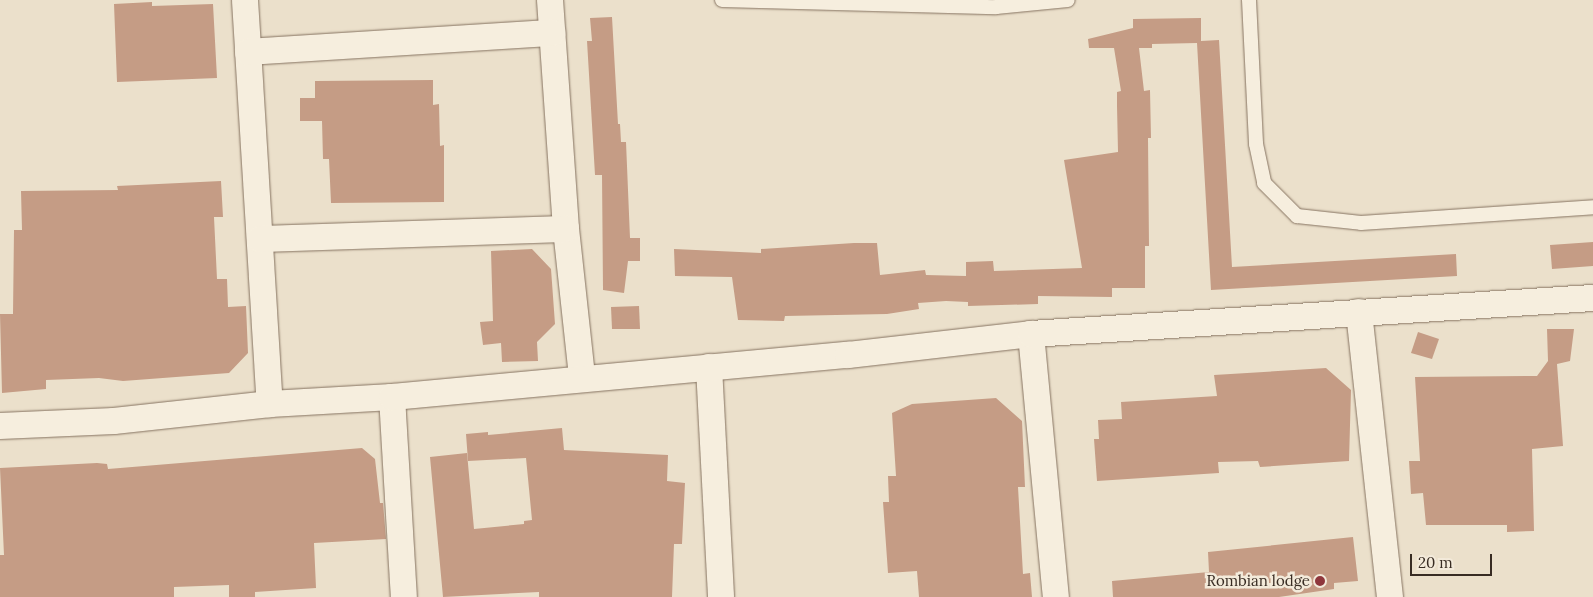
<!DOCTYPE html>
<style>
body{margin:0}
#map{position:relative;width:1593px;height:597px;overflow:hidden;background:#ebe0cb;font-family:Lora,serif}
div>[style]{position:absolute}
.building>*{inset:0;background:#c59c85}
.roads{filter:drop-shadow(0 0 1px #867361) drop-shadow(0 0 1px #867361)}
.lane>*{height:14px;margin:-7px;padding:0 7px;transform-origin:7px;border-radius:7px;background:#f6eede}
.street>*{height:26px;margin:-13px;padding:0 13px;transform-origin:13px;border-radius:13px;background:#f6eede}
.dots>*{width:14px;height:14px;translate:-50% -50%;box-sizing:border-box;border:2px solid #f3eada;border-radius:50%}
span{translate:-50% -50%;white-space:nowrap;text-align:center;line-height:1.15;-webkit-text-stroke:5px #f3eada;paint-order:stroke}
.poi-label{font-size:15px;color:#382c23}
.right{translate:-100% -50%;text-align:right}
.scale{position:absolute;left:1410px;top:554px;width:82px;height:22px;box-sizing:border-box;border:2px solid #382c23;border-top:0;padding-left:6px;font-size:15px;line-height:18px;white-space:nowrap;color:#382c23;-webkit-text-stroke:4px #f3eada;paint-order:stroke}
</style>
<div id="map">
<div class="building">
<div style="clip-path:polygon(152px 2px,152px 6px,213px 4px,217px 78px,117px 82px,114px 4px)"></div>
<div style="clip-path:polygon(612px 17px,618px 124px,620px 124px,621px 142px,626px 142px,630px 238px,640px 238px,640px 261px,628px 261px,624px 293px,603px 290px,602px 175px,595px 175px,587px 41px,592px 41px,590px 18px)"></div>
<div style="clip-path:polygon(1201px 18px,1201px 41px,1219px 40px,1232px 267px,1456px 254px,1457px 276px,1211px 290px,1197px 43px,1152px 44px,1152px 48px,1139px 48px,1144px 91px,1150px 90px,1151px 138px,1148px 138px,1149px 246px,1145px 246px,1145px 288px,1112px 288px,1112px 297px,1038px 296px,1038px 304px,968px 306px,968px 302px,946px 301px,918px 303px,919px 309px,887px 314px,785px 316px,784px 321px,738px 320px,732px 277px,675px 276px,674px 249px,761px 253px,761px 249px,854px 243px,877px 243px,880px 275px,925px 270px,926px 275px,966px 276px,966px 262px,993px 261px,994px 271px,1082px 268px,1064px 160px,1118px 152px,1117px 106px,1117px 92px,1121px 91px,1114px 48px,1089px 48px,1088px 39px,1133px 28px,1133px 19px)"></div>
<div style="clip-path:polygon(433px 80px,433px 105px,439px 104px,440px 146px,444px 145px,444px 202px,331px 203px,329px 159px,323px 159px,322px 121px,300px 121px,300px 98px,315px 98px,315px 81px)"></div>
<div style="clip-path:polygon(221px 181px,223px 217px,214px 217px,217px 279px,227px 279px,228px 307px,246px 306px,248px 353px,229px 373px,123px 381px,99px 378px,46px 380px,46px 389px,2px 393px,0 314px,13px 314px,14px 230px,22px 230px,21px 191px,118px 190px,117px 186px)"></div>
<div style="clip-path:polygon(1593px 242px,1593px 266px,1552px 269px,1550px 245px)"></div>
<div style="clip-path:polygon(532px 249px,551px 269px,555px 324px,537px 342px,538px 361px,502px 362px,501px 343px,483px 345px,480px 322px,493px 321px,491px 251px)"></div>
<div style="clip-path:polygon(639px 306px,640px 329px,612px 329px,611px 307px)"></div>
<div style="clip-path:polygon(1547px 329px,1574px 329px,1570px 361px,1557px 364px,1563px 446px,1532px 449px,1534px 531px,1507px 532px,1507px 525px,1426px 525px,1423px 493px,1411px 494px,1409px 461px,1420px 461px,1415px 377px,1537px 376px,1548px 361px)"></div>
<div style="clip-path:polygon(1418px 332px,1439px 339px,1432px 359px,1411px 353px)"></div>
<div style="clip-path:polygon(1326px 368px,1351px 390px,1349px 461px,1260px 467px,1258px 461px,1218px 462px,1219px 473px,1097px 481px,1094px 439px,1099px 439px,1098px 420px,1122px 419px,1121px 402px,1217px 396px,1214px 375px)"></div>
<div style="clip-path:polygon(996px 398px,1022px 421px,1025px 487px,1018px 487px,1023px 574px,1030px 573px,1032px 597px,919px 597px,917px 571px,888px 573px,883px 502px,889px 502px,888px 476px,896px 476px,892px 413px,912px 404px)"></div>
<div style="clip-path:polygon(562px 428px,564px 450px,668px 455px,667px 481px,685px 483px,682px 544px,674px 544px,672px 597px,539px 597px,539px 592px,443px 597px,430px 457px,467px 453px,474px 529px,524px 524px,524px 521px,532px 520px,526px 458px,468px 461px,466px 434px,488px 432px,488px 435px)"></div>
<div style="clip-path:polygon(362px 448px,375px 459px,380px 503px,383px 503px,386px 539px,314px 543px,316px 588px,255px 592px,255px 597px,229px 597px,229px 585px,174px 587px,174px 597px,0 597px,0 555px,4px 555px,0 468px,97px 463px,107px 464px,108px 469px)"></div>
<div style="clip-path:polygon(1353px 537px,1358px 581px,1334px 583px,1334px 589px,1279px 597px,1113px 597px,1112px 581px,1209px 572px,1208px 552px)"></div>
</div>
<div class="roads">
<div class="lane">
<div style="left:722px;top:0;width:274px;rotate:1.5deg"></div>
<div style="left:996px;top:7px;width:72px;rotate:-5.6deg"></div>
<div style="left:1249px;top:0;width:144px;rotate:87.2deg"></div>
<div style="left:1256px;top:144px;width:40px;rotate:78deg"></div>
<div style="left:1264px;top:183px;width:47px;rotate:45deg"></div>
<div style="left:1297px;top:216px;width:64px;rotate:6.2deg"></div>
<div style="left:1361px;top:223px;width:233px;rotate:-3.9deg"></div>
</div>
<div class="street">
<div style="left:245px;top:0;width:405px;rotate:86.5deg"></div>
<div style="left:550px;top:0;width:230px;rotate:86deg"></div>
<div style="left:566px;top:229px;width:149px;rotate:83.8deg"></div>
<div style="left:248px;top:52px;width:305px;rotate:-3.6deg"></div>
<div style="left:260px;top:239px;width:306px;rotate:-1.9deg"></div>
<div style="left:1359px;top:312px;width:287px;rotate:83.8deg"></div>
<div style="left:1031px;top:334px;width:264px;rotate:84.6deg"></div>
<div style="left:709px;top:367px;width:230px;rotate:87deg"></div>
<div style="left:392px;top:397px;width:200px;rotate:86.6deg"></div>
<div style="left:0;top:426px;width:114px;rotate:-2.5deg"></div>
<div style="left:114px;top:421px;width:157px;rotate:-6.2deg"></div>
<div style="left:270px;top:404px;width:122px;rotate:-3.3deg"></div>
<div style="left:392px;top:397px;width:458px;rotate:-5.3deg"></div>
<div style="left:848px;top:355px;width:184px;rotate:-6.5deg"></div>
<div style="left:1031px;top:334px;width:563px;rotate:-3.67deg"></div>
</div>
</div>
<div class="dots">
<div style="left:1320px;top:581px;background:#8f373c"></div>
</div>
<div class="poi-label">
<span class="right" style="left:1310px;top:581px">Rombian lodge</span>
</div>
<div class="scale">20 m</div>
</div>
